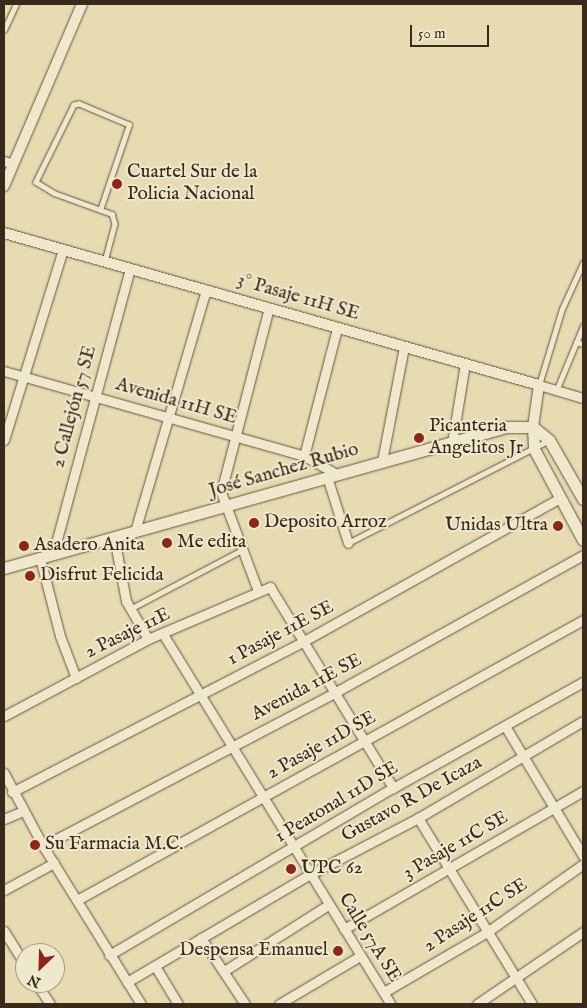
<!DOCTYPE html>
<meta charset="utf-8">
<style>
body{margin:0}
#map{position:relative;width:587px;height:1008px;overflow:hidden;background:#e7dbb1;font-family:"IM FELL English",serif}
div>[style]{position:absolute}
.roads{filter:drop-shadow(0 0 1px #645640) drop-shadow(0 0 1px #645640)}
.service>*{height:4.5px;margin:-2.25px;padding:0 2.25px;transform-origin:2.25px;border-radius:2.25px;background:#efe8cc}
.minor>*{height:9px;margin:-4.5px;padding:0 4.5px;transform-origin:4.5px;border-radius:4.5px;background:#efe8cc}
.tertiary>*{height:10px;margin:-5px;padding:0 5px;transform-origin:5px;border-radius:5px;background:#efe8cc}
.secondary>*{height:11px;margin:-5.5px;padding:0 5.5px;transform-origin:5.5px;border-radius:5.5px;background:#efe8cc}
.dots>*{width:14px;height:14px;translate:-50% -50%;box-sizing:border-box;border:2px solid #efe8cc;border-radius:50%}
span{translate:-50% -50%;white-space:nowrap;text-align:center;line-height:1.15;-webkit-text-stroke:4px #efe8cc;paint-order:stroke}
.poi-label{font-size:19px;color:#38291b}
.left{translate:0 -50%;text-align:left}
.right{translate:-100% -50%;text-align:right}
.street-label{font-size:19px;color:#38291b}
.frame{position:absolute;inset:0;border:5px solid #38291b;pointer-events:none}
.north{position:absolute;left:15px;top:943px;width:50px;height:50px;box-sizing:border-box;background:#efe8cc;border:1px solid #a69c85;border-radius:50%;rotate:204deg;font-size:14px;font-weight:700;line-height:20px;text-align:center;color:#38291b}
.north::after{content:'';display:block;margin:auto;width:18px;height:22px;background:#8f2418;clip-path:polygon(50% 0,100% 100%,50% 72%,0 100%)}
.scale{position:absolute;left:410px;top:25px;width:79px;height:22px;box-sizing:border-box;border:2px solid #38291b;border-top:0;padding-left:6px;font-size:15px;line-height:18px;white-space:nowrap;color:#38291b;-webkit-text-stroke:4px #efe8cc;paint-order:stroke}
</style>
<div id="map">
<div class="roads">
<div class="service">
<div style="left:4px;top:30px;width:29px;rotate:-65deg"></div>
<div style="left:100px;top:210px;width:90px;rotate:-71.2deg"></div>
<div style="left:129px;top:125px;width:54px;rotate:-157.2deg"></div>
<div style="left:79px;top:104px;width:5px;rotate:169deg"></div>
<div style="left:74px;top:105px;width:86px;rotate:116.3deg"></div>
<div style="left:36px;top:182px;width:21px;rotate:31deg"></div>
<div style="left:54px;top:193px;width:62px;rotate:19.9deg"></div>
<div style="left:112px;top:214px;width:10px;rotate:73deg"></div>
<div style="left:115px;top:224px;width:38px;rotate:105deg"></div>
<div style="left:576px;top:342px;width:7px;rotate:16deg"></div>
<div style="left:539px;top:385px;width:79px;rotate:-73.2deg"></div>
<div style="left:562px;top:309px;width:51px;rotate:-65.5deg"></div>
<div style="left:556px;top:391px;width:70px;rotate:-67.4deg"></div>
<div style="left:348px;top:543px;width:224px;rotate:-27.1deg"></div>
<div style="left:130px;top:609px;width:127px;rotate:-27.8deg"></div>
</div>
<div class="minor">
<div style="left:4px;top:161px;width:9px;rotate:18deg"></div>
<div style="left:4px;top:371px;width:312px;rotate:15.8deg"></div>
<div style="left:304px;top:456px;width:37px;rotate:29deg"></div>
<div style="left:539px;top:385px;width:46px;rotate:16.5deg"></div>
<div style="left:4px;top:440px;width:200px;rotate:-72.8deg"></div>
<div style="left:452px;top:443px;width:80px;rotate:-80.7deg"></div>
<div style="left:304px;top:456px;width:132px;rotate:-75.5deg"></div>
<div style="left:382px;top:461px;width:116px;rotate:-79.1deg"></div>
<div style="left:327px;top:477px;width:69px;rotate:72.3deg"></div>
<div style="left:135px;top:531px;width:251px;rotate:-73.6deg"></div>
<div style="left:114px;top:537px;width:65px;rotate:79.4deg"></div>
<div style="left:126px;top:601px;width:44px;rotate:59.9deg"></div>
<div style="left:53px;top:554px;width:295px;rotate:-74.9deg"></div>
<div style="left:40px;top:558px;width:81px;rotate:75.6deg"></div>
<div style="left:60px;top:636px;width:45px;rotate:69.1deg"></div>
<div style="left:258px;top:591px;width:106px;rotate:-110.5deg"></div>
<div style="left:221px;top:492px;width:190px;rotate:-75.4deg"></div>
<div style="left:163px;top:634px;width:435px;rotate:58.4deg"></div>
<div style="left:4px;top:716px;width:163px;rotate:-28.1deg"></div>
<div style="left:148px;top:639px;width:133px;rotate:-23.1deg"></div>
<div style="left:270px;top:587px;width:236px;rotate:58.5deg"></div>
<div style="left:505px;top:726px;width:152px;rotate:59deg"></div>
<div style="left:4px;top:773px;width:83px;rotate:61.9deg"></div>
<div style="left:43px;top:846px;width:186px;rotate:58.2deg"></div>
<div style="left:12px;top:792px;width:329px;rotate:-27.3deg"></div>
<div style="left:304px;top:641px;width:293px;rotate:-29.2deg"></div>
<div style="left:418px;top:818px;width:218px;rotate:58.5deg"></div>
<div style="left:4px;top:819px;width:21px;rotate:-23deg"></div>
<div style="left:43px;top:846px;width:329px;rotate:-27.7deg"></div>
<div style="left:334px;top:693px;width:285px;rotate:-29deg"></div>
<div style="left:4px;top:890px;width:57px;rotate:-28.4deg"></div>
<div style="left:77px;top:900px;width:578px;rotate:-28.96deg"></div>
<div style="left:344px;top:929px;width:276px;rotate:-30deg"></div>
<div style="left:4px;top:931px;width:40px;rotate:58deg"></div>
<div style="left:201px;top:938px;width:79px;rotate:56.3deg"></div>
<div style="left:109px;top:955px;width:329px;rotate:-30.5deg"></div>
<div style="left:393px;top:788px;width:218px;rotate:-29.2deg"></div>
<div style="left:155px;top:966px;width:44px;rotate:58.8deg"></div>
<div style="left:224px;top:971px;width:123px;rotate:-32.4deg"></div>
<div style="left:127px;top:982px;width:211px;rotate:-30.5deg"></div>
<div style="left:309px;top:875px;width:123px;rotate:-27.6deg"></div>
<div style="left:418px;top:818px;width:191px;rotate:-30.5deg"></div>
<div style="left:36px;top:983px;width:25px;rotate:56deg"></div>
<div style="left:384px;top:992px;width:119px;rotate:-30.2deg"></div>
<div style="left:487px;top:932px;width:118px;rotate:-35.3deg"></div>
<div style="left:279px;top:1004px;width:94px;rotate:-30.7deg"></div>
<div style="left:477px;top:1004px;width:128px;rotate:-34.2deg"></div>
</div>
<div class="tertiary">
<div style="left:4px;top:186px;width:198px;rotate:-66.8deg"></div>
<div style="left:4px;top:233px;width:556px;rotate:15.86deg"></div>
<div style="left:539px;top:385px;width:42px;rotate:98.1deg"></div>
</div>
<div class="secondary">
<div style="left:533px;top:427px;width:22px;rotate:87deg"></div>
<div style="left:534px;top:449px;width:103px;rotate:61.7deg"></div>
<div style="left:533px;top:427px;width:21px;rotate:39deg"></div>
<div style="left:549px;top:440px;width:68px;rotate:60deg"></div>
<div style="left:4px;top:568px;width:521px;rotate:-15.69deg"></div>
<div style="left:506px;top:427px;width:27px"></div>
</div>
</div>
<div class="dots">
<div style="left:117px;top:184px;background:#8f2418"></div>
<div style="left:419px;top:438px;background:#8f2418"></div>
<div style="left:254px;top:523px;background:#8f2418"></div>
<div style="left:558px;top:526px;background:#8f2418"></div>
<div style="left:167px;top:543px;background:#8f2418"></div>
<div style="left:24px;top:546px;background:#8f2418"></div>
<div style="left:30px;top:576px;background:#8f2418"></div>
<div style="left:35px;top:845px;background:#8f2418"></div>
<div style="left:291px;top:869px;background:#8f2418"></div>
<div style="left:338px;top:951px;background:#8f2418"></div>
</div>
<div class="poi-label">
<span class="left" style="left:127px;top:184px">Cuartel Sur de la<br>Policia Nacional</span>
<span class="left" style="left:429px;top:438px">Picanteria<br>Angelitos Jr</span>
<span class="left" style="left:264px;top:523px">Deposito Arroz</span>
<span class="right" style="left:548px;top:526px">Unidas Ultra</span>
<span class="left" style="left:177px;top:543px">Me edita</span>
<span class="left" style="left:34px;top:546px">Asadero Anita</span>
<span class="left" style="left:40px;top:576px">Disfrut Felicida</span>
<span class="left" style="left:45px;top:845px">Su Farmacia M.C.</span>
<span class="left" style="left:301px;top:869px">UPC 62</span>
<span class="right" style="left:328px;top:951px">Despensa Emanuel</span>
</div>
<div class="street-label">
<span style="left:298px;top:298px;rotate:16deg">3° Pasaje 11H SE</span>
<span style="left:176px;top:402px;rotate:16deg">Avenida 11H SE</span>
<span style="left:75px;top:407px;rotate:-75deg">2 Callejón 57 SE</span>
<span style="left:284px;top:471px;rotate:-16deg">José Sanchez Rubio</span>
<span style="left:128px;top:634px;rotate:-26deg">2 Pasaje 11E</span>
<span style="left:281px;top:634px;rotate:-28deg">1 Pasaje 11E SE</span>
<span style="left:307px;top:688px;rotate:-28deg">Avenida 11E SE</span>
<span style="left:322px;top:746px;rotate:-29deg">2 Pasaje 11D SE</span>
<span style="left:412px;top:800px;rotate:-29deg">Gustavo R De Icaza</span>
<span style="left:337px;top:803px;rotate:-31deg">1 Peatonal 11D SE</span>
<span style="left:456px;top:846px;rotate:-30deg">3 Pasaje 11C SE</span>
<span style="left:476px;top:916px;rotate:-33deg">2 Pasaje 11C SE</span>
<span style="left:369px;top:938px;rotate:58deg">Calle 57A SE</span>
</div>
<div class="frame"></div>
<div class="north">N</div>
<div class="scale">50 m</div>
</div>
